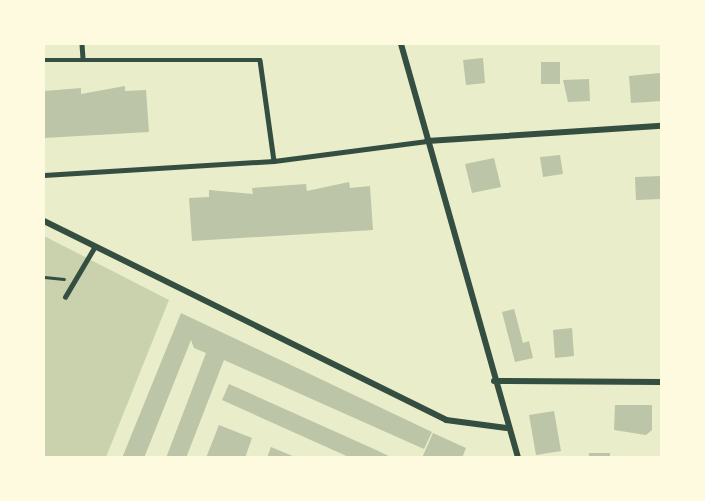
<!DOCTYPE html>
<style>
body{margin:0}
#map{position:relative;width:705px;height:501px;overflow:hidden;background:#e9edc9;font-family:"Roboto Condensed",sans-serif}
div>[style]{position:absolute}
.green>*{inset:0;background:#cad2ad}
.building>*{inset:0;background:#bcc5a7}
.path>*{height:3px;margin:-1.5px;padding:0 1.5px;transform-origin:1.5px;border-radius:1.5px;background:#344e41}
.service>*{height:4.5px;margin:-2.25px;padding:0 2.25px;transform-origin:2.25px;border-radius:2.25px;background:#344e41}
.minor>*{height:6px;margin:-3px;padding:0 3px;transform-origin:3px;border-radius:3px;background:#344e41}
span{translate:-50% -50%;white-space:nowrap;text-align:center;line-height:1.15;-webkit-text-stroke:5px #fefae0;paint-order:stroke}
.frame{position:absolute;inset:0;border:45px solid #fefae0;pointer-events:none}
</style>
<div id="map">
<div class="green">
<div style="clip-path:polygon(44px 236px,169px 300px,106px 457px,44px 457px)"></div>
</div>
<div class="building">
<div style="clip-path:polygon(483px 58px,485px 83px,466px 85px,463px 60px)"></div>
<div style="clip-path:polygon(541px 62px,560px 62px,560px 84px,541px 84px)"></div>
<div style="clip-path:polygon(660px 73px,662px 101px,631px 103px,629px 76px)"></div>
<div style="clip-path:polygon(589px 79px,590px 101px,568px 102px,563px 80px)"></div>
<div style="clip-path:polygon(125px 86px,125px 91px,146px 90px,149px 132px,44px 138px,44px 91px,81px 88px,81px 94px)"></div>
<div style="clip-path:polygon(560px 155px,563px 174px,543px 177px,540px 157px)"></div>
<div style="clip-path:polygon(494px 158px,501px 187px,472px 193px,465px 164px)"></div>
<div style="clip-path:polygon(661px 176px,661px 199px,636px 200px,635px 177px)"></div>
<div style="clip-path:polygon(349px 182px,350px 188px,370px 186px,373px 230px,192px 241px,189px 198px,209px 197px,209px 190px,253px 194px,252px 188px,306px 184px,307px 191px)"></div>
<div style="clip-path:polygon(514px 309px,523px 343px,529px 341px,533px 358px,515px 362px,502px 312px)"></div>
<div style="clip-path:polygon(181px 313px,432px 432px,424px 449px,224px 360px,186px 458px,166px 458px,206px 353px,194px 348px,191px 340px,144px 458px,122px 458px)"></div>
<div style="clip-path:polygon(572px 328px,574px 356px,555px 358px,553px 330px)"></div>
<div style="clip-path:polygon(229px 384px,374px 449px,393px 458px,351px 458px,222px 400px)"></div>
<div style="clip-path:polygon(615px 405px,652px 405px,652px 430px,646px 435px,614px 430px)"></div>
<div style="clip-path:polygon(554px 411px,561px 451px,536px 455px,529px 415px)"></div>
<div style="clip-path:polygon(219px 425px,252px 438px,245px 458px,206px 458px)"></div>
<div style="clip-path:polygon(433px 433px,466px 448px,462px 458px,422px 458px)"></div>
<div style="clip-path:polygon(271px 447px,295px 457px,295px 458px,267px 458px)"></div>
<div style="clip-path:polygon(589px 453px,610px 453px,610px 458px,589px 458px)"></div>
</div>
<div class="path">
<div style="left:44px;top:277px;width:20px;rotate:6deg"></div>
</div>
<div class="service">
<div style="left:82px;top:44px;width:13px;rotate:86deg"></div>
<div style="left:44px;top:60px;width:216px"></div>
<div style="left:260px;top:60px;width:102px;rotate:82.1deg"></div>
<div style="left:44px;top:175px;width:230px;rotate:-3.5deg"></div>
<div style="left:274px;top:161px;width:154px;rotate:-7.4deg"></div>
<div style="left:65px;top:297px;width:57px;rotate:-59.4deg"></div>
</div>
<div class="minor">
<div style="left:401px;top:44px;width:430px;rotate:74.2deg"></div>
<div style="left:427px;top:141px;width:235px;rotate:-3.7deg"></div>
<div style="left:44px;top:221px;width:449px;rotate:26.3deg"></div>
<div style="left:446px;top:420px;width:61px;rotate:7.6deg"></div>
<div style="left:494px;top:381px;width:168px;rotate:0.3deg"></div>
</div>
<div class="frame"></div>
</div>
